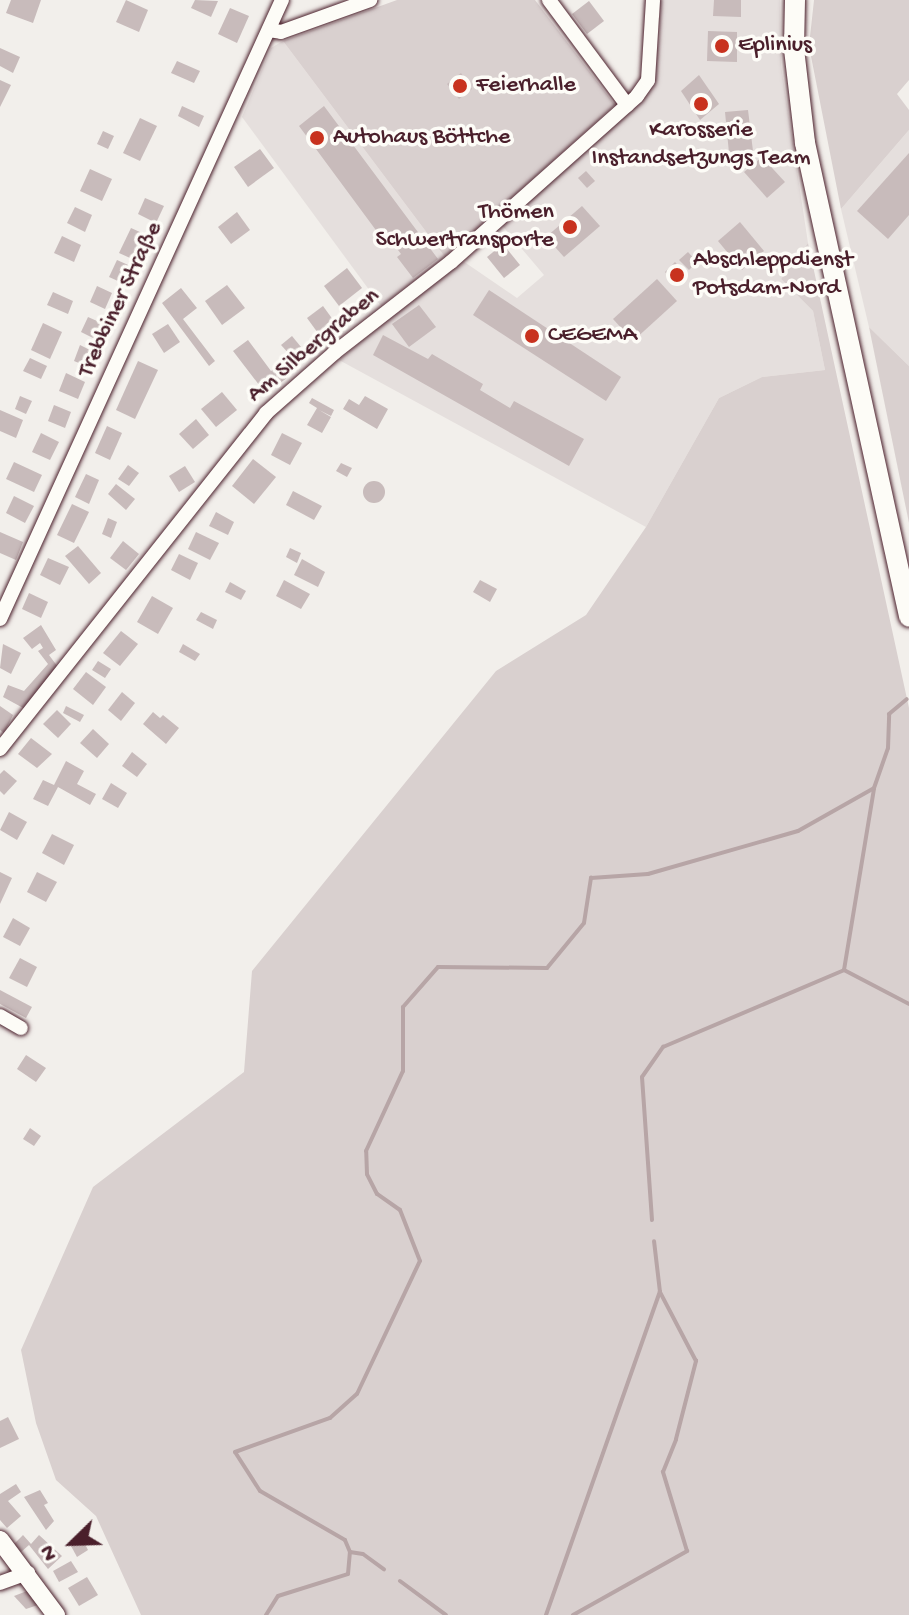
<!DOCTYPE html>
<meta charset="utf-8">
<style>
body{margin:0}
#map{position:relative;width:909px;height:1615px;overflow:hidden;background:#f2efeb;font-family:"Gochi Hand",sans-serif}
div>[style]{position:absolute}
.built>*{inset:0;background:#e5dfdd}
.green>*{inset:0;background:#d9d0cf}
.stream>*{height:4px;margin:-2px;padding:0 2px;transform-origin:2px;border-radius:2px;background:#b7a5a6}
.building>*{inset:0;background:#c8bbbb}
.round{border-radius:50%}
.roads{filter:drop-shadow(0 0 2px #4a1f2b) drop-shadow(0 0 2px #4a1f2b)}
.minor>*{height:14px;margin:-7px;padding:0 7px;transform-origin:7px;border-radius:7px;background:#fdfcf7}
.tertiary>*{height:18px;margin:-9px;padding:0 9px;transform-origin:9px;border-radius:9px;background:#fdfcf7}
.secondary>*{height:20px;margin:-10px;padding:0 10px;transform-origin:10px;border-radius:10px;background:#fdfcf7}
.dots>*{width:22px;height:22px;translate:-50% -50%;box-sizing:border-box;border:4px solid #fdfcf7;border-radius:50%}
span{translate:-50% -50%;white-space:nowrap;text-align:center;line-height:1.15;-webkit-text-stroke:7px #fdfcf7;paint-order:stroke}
.poi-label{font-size:24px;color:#4a1f2b}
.left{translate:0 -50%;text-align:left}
.right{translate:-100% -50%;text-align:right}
.street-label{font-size:24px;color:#4a1f2b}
.north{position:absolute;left:32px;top:1503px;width:80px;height:80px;-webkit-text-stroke:6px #fdfcf7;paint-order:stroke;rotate:247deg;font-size:22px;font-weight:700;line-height:32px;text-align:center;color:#4a1f2b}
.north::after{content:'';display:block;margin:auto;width:28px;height:36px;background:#4a1f2b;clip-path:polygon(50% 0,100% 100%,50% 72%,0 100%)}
</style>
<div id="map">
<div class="built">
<div style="clip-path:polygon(660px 0,780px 0,781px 65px,808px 243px,781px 279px,813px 311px,825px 370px,762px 377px,719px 398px,646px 527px,339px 360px,460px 259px,517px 298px,544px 275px,500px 223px,651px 78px,660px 38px)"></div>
<div style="clip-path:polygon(283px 41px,445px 257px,381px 306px,242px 117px,271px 48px)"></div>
<div style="clip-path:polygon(909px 130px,909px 366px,869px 327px,841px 209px)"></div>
</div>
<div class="green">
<div style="clip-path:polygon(397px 0,535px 0,615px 105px,445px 257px,283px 41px)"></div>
<div style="clip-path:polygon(814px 0,909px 0,909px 80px,897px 94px,909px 110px,909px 130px,841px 209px,809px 46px)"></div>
<div style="clip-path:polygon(808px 243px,909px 708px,909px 1615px,141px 1615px,96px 1516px,56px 1480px,36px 1423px,21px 1350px,93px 1187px,244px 1072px,252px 971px,496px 671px,586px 615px,646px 527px,719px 398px,762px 377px,825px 370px,813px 311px,781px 279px)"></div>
<div style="clip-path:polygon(869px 327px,909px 366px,909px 523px)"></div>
</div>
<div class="stream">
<div style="left:844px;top:970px;width:73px;rotate:27.6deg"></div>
<div style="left:652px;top:1220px;width:143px;rotate:-94deg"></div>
<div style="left:642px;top:1077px;width:37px;rotate:-55deg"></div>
<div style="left:663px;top:1047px;width:197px;rotate:-23deg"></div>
<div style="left:844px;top:970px;width:184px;rotate:-80.6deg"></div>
<div style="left:350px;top:1552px;width:13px;rotate:9deg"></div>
<div style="left:363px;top:1554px;width:26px;rotate:36deg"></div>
<div style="left:400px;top:1581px;width:57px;rotate:36.5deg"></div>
<div style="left:266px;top:1615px;width:22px;rotate:-58deg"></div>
<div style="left:278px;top:1596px;width:73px;rotate:-17.4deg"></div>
<div style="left:348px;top:1574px;width:22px;rotate:-85deg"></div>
<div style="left:350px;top:1552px;width:13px;rotate:-113deg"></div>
<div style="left:345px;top:1540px;width:98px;rotate:-150deg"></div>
<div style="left:260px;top:1491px;width:46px;rotate:-122.7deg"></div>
<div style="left:235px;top:1452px;width:101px;rotate:-19.7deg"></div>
<div style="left:330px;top:1418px;width:36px;rotate:-42deg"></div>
<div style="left:357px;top:1394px;width:147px;rotate:-64.7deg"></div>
<div style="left:420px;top:1261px;width:55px;rotate:-111.4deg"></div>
<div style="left:400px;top:1210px;width:28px;rotate:-145deg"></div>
<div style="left:377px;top:1194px;width:22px;rotate:-117deg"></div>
<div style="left:367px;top:1174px;width:23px;rotate:-92deg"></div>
<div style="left:366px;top:1151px;width:88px;rotate:-65.2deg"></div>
<div style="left:403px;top:1071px;width:64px;rotate:-90deg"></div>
<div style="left:403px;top:1007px;width:53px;rotate:-48.8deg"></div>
<div style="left:438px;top:967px;width:109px;rotate:0.5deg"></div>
<div style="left:547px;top:968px;width:58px;rotate:-50.6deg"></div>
<div style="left:584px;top:923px;width:46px;rotate:-81.2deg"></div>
<div style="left:591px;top:878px;width:57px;rotate:-4deg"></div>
<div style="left:648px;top:874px;width:156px;rotate:-16deg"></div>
<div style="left:798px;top:831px;width:87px;rotate:-29.5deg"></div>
<div style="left:874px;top:788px;width:42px;rotate:-70.7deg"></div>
<div style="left:888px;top:748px;width:34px;rotate:-88deg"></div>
<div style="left:889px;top:714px;width:23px;rotate:-40deg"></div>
<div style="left:546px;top:1615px;width:343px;rotate:-70.6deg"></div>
<div style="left:660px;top:1292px;width:51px;rotate:-96.7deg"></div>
<div style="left:573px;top:1615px;width:131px;rotate:-29.3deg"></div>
<div style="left:687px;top:1551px;width:83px;rotate:-106.9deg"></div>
<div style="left:663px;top:1472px;width:35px;rotate:-68deg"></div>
<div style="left:676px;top:1439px;width:81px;rotate:-75.6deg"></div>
<div style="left:696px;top:1361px;width:78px;rotate:-117.6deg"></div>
</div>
<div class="building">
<div style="clip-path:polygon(11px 0,41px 0,33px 23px,6px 13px)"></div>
<div style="clip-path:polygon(126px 0,148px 10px,139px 32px,116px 22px)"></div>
<div style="clip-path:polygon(195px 0,218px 1px,211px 17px,191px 8px)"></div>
<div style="clip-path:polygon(714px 0,741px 0,741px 17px,713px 16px)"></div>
<div style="clip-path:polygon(589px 1px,604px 21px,587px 34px,572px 14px)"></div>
<div style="clip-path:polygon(230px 8px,249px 16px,237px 43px,218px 34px)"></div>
<div style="clip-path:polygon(708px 31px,737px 32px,737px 62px,707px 61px)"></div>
<div style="clip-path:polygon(0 48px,20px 57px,13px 73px,0 66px)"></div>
<div style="clip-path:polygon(177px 61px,200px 71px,194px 83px,171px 73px)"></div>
<div style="clip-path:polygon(461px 73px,472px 89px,459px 99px,447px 84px)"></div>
<div style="clip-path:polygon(699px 75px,719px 104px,700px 120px,681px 91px)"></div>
<div style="clip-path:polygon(0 80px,11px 85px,0 107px)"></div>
<div style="clip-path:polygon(182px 106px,204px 116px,199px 127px,178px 116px)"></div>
<div style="clip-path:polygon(324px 106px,438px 259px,413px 278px,397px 257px,401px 254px,383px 230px,378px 233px,299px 126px)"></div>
<div style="clip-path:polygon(748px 110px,753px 151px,729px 153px,725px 112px)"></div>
<div style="clip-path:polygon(140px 118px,157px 126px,140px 161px,123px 153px)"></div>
<div style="clip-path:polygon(103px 131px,114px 136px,108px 149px,97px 144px)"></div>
<div style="clip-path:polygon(260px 149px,274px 168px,248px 187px,234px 167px)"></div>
<div style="clip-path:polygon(909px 153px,909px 215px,888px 239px,857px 211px)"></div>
<div style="clip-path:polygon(762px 157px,785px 182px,767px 198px,744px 172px)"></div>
<div style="clip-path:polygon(90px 169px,112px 179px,102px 201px,80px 191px)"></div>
<div style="clip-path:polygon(586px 171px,595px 181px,587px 188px,578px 178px)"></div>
<div style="clip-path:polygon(145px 198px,164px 206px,156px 223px,138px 214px)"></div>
<div style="clip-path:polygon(582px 206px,600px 226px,564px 257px,546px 237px)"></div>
<div style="clip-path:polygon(75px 207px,92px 215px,85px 232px,67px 223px)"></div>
<div style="clip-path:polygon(237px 212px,250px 230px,231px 244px,218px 227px)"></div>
<div style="clip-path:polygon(740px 222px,764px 251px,742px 270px,718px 241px)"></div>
<div style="clip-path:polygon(131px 228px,151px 237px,139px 262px,119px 253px)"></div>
<div style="clip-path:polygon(62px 236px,81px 245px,74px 262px,54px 253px)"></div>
<div style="clip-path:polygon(503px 244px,520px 265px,504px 278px,487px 257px)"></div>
<div style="clip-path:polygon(688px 252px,697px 262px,689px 270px,679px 260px)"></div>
<div style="clip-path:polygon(117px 260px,135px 268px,127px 285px,109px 277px)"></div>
<div style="clip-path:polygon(675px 262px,682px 270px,672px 280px,665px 272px)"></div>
<div style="clip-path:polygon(347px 268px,362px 288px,339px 306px,324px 286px)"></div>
<div style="clip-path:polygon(657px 279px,677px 301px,633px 341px,613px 319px)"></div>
<div style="clip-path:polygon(227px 285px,245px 308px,222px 325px,205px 301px)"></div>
<div style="clip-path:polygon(97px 286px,112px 293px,105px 309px,90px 302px)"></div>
<div style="clip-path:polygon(181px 288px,197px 308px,183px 319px,215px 361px,209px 366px,162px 303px)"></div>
<div style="clip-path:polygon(489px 290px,621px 377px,606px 401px,473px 315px)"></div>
<div style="clip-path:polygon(53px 292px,73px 301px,68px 314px,47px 305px)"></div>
<div style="clip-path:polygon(419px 305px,436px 327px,409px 347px,392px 324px)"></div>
<div style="clip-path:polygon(323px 306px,339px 328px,323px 340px,307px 318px)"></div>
<div style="clip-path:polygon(88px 317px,106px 325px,99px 341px,81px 332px)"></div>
<div style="clip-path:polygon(43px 323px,62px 332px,50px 359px,31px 350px)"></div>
<div style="clip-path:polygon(168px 324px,180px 342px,164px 353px,152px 334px)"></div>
<div style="clip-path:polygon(383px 335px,428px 359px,432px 354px,483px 384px,480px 390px,510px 408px,514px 401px,584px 439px,569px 466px,373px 355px)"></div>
<div style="clip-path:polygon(292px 336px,301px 347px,291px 356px,281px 345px)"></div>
<div style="clip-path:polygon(248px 340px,271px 371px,279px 365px,288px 377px,266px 394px,233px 351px)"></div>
<div style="clip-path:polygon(80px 345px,98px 354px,93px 369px,74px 361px)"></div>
<div style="clip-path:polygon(30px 358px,47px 366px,41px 379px,23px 371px)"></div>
<div style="clip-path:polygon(138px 361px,158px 370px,135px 419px,116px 410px)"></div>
<div style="clip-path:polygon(66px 373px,85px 382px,78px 399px,59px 391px)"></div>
<div style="clip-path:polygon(222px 392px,237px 410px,216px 427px,201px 409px)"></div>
<div style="clip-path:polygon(20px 396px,32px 401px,26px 414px,15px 409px)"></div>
<div style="clip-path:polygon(365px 396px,388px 409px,377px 429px,343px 409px,349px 399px,359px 405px)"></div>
<div style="clip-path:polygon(312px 398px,334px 410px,331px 416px,319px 410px,331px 417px,322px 433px,307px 425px,317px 408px,309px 403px)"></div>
<div style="clip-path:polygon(54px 405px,71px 412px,65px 428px,48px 421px)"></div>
<div style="clip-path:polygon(0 410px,23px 420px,16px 438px,0 431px)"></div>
<div style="clip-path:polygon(196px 419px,209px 435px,193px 449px,179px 434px)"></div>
<div style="clip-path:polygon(107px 426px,122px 433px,110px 460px,95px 453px)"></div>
<div style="clip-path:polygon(41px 433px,59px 442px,50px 460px,32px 452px)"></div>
<div style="clip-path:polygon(282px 433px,302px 443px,290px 465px,271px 455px)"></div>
<div style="clip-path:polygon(253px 459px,276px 477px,254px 504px,232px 486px)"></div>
<div style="clip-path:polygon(14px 462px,42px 475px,34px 492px,6px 479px)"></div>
<div style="clip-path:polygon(341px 463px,352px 468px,347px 477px,336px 471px)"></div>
<div style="clip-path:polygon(128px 465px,139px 473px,129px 486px,118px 479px)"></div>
<div style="clip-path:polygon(185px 466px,195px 482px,179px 492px,169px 476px)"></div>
<div style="clip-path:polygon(86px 474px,99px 480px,89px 504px,75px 497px)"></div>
<div class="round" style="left:363px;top:481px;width:22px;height:22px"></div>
<div style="clip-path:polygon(116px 484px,135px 499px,126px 510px,108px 494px)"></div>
<div style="clip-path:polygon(293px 491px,322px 506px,314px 520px,286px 505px)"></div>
<div style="clip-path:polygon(14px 496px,34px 506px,25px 523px,6px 513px)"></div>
<div style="clip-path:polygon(72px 504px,89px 512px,74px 543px,57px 535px)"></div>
<div style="clip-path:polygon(216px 512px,234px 522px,228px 535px,209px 526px)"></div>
<div style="clip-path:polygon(108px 518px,117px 522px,111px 538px,102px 534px)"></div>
<div style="clip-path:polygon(0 532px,23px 542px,16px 560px,0 553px)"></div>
<div style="clip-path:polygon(196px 532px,219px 543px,210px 560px,188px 549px)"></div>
<div style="clip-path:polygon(123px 541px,139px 554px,126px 570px,110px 558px)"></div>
<div style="clip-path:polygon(78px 546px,101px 573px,89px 584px,65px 556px)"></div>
<div style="clip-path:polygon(290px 548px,301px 553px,297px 563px,286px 557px)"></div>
<div style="clip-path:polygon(179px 554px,198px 563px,190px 580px,171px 570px)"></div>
<div style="clip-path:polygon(48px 558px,69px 567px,60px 585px,40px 575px)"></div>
<div style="clip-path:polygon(302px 559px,325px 572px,318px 587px,294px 575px)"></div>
<div style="clip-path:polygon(284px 580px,310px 594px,301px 609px,276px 596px)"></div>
<div style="clip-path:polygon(480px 580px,497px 589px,490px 602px,473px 592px)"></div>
<div style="clip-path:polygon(230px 582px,246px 591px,241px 600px,225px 592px)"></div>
<div style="clip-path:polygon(29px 593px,48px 602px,41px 618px,22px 609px)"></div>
<div style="clip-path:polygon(152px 596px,173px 608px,158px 634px,137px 622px)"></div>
<div style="clip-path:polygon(201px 612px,217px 620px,213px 629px,196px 620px)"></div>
<div style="clip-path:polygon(41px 625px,56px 650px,49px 655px,58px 667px,25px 709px,3px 697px,8px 685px,24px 691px,48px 664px,38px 651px,43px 648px,40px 643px,32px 649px,23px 638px)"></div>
<div style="clip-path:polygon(121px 631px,138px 644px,120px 666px,103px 653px)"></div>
<div style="clip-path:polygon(3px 644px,21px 653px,11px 674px,0 668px)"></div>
<div style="clip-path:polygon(183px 644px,200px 654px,195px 661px,179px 652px)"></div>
<div style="clip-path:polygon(98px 661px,111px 669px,105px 678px,92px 670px)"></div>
<div style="clip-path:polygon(86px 672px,106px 687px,93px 705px,73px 689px)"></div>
<div style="clip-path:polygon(122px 692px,135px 703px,121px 721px,108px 710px)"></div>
<div style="clip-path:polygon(0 706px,13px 715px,4px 733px,0 730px)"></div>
<div style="clip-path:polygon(66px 706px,84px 715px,80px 722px,63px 713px)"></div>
<div style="clip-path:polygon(57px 710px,71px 724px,58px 738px,43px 724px)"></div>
<div style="clip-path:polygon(153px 712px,160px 718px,163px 715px,179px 728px,166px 744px,143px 724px)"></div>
<div style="clip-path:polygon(93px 729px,109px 744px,97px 758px,80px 743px)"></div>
<div style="clip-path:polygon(31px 738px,52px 754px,37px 768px,18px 754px)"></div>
<div style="clip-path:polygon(132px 752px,147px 764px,137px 777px,122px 766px)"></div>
<div style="clip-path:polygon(66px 761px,84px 771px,77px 784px,96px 794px,90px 805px,58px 787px,48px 806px,33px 799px,43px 780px,54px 785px)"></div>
<div style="clip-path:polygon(4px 770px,17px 781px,4px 795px,0 791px,0 774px)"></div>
<div style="clip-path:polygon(111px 783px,127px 793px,118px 808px,102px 799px)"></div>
<div style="clip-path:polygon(9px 812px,27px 822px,17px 840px,0 830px)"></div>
<div style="clip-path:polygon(52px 834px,74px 845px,64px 865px,42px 853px)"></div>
<div style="clip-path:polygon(0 872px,12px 878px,0 904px)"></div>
<div style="clip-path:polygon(37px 872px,57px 882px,46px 902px,27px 892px)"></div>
<div style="clip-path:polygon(13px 918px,30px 928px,20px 946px,3px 937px)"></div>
<div style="clip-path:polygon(20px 958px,37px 967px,27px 987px,9px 978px)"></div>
<div style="clip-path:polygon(0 990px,32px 1007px,26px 1018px,0 1004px)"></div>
<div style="clip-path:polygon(26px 1055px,46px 1068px,36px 1082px,17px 1069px)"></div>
<div style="clip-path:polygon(30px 1128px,41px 1136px,34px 1146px,23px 1139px)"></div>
<div style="clip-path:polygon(8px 1417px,19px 1439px,0 1448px,0 1421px)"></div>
<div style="clip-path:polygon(16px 1484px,21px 1492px,8px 1501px,21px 1516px,7px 1528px,0 1520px,0 1494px)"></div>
<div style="clip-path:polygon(40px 1490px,48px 1503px,44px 1505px,54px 1521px,46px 1530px,24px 1497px)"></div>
<div style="clip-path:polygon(23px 1535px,31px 1544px,39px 1535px,62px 1556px,48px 1569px,29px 1545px,21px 1552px,14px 1544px)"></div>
<div style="clip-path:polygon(83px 1540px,88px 1550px,77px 1557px,71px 1546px)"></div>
<div style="clip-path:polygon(71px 1561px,78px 1572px,59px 1582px,53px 1571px)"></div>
<div style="clip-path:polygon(87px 1577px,98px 1595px,79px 1606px,68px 1588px)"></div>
<div style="clip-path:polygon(27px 1591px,38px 1605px,26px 1609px,14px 1596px)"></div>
</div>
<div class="roads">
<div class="minor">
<div style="left:549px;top:0;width:131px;rotate:53.4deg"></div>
<div style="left:269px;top:30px;width:12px;rotate:9deg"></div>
<div style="left:281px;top:32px;width:95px;rotate:-19.8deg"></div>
<div style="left:0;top:619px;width:680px;rotate:-65.51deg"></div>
<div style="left:0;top:749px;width:429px;rotate:-51.6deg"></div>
<div style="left:266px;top:413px;width:91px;rotate:-41.4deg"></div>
<div style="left:334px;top:353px;width:148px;rotate:-37.9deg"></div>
<div style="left:451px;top:262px;width:249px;rotate:-41.7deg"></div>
<div style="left:637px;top:96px;width:19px;rotate:-55deg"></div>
<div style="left:648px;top:80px;width:80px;rotate:-86.4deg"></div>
<div style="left:0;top:1016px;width:24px;rotate:30deg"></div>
<div style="left:0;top:1583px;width:30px;rotate:-20deg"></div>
</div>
<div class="tertiary">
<div style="left:0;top:1540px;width:94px;rotate:53.3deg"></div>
</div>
<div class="secondary">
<div style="left:795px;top:0;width:49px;rotate:91.2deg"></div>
<div style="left:794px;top:49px;width:95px;rotate:83.3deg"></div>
<div style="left:805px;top:143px;width:485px;rotate:77.6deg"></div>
</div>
</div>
<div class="dots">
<div style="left:722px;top:46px;background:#c8321e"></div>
<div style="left:460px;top:86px;background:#c8321e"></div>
<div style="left:701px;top:104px;background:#c8321e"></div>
<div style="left:317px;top:138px;background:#c8321e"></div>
<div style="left:570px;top:227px;background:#c8321e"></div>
<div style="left:677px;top:275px;background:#c8321e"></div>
<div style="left:532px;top:336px;background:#c8321e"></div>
</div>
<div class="poi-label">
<span class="left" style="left:738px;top:46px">Eplinius</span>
<span class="left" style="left:476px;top:86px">Feierhalle</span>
<span style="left:701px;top:145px">Karosserie<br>Instandsetzungs Team</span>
<span class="left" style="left:333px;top:138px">Autohaus Böttche</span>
<span class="right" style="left:554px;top:227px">Thömen<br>Schwertransporte</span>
<span class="left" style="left:693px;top:275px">Abschleppdienst<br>Potsdam-Nord</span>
<span class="left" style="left:548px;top:336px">CEGEMA</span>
</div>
<div class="street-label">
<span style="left:121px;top:300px;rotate:-65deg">Trebbiner Straße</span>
<span style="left:314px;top:346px;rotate:-40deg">Am Silbergraben</span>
</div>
<div class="north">N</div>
</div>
